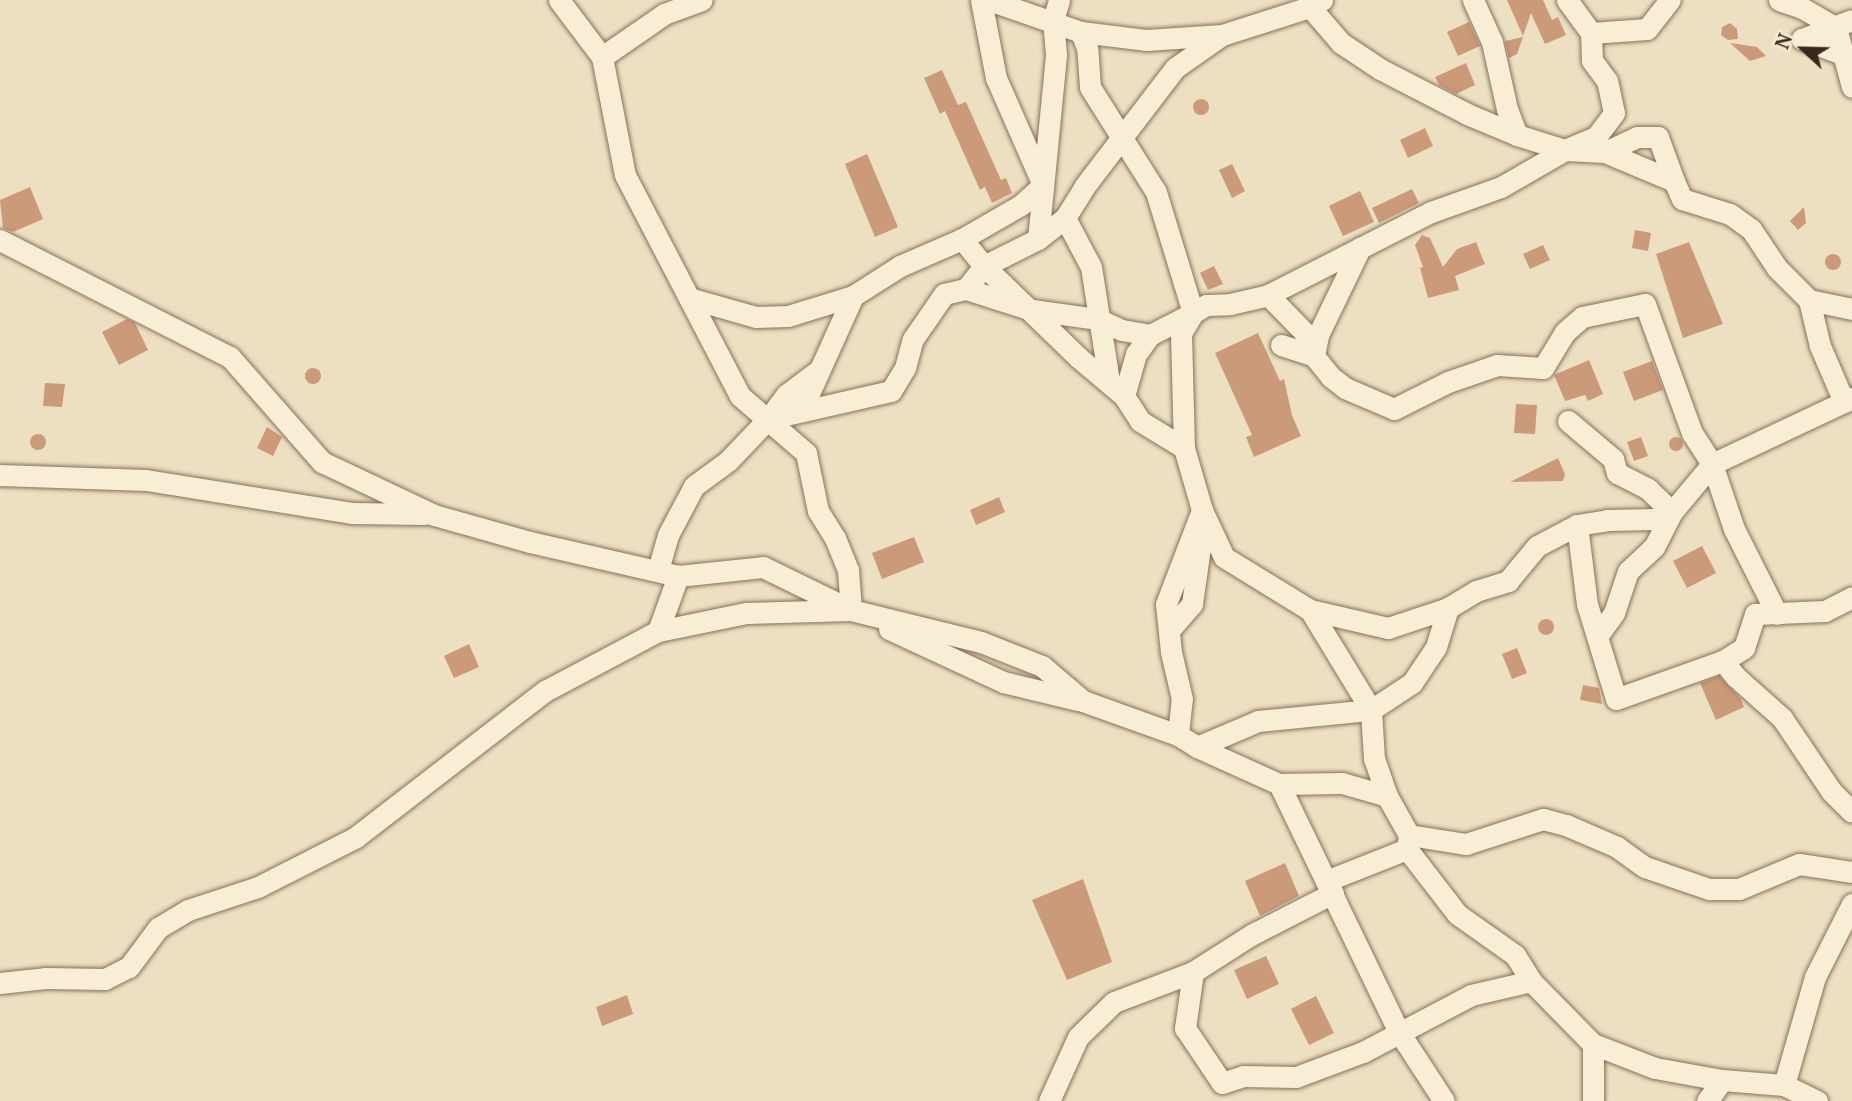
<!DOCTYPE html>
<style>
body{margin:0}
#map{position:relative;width:1852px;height:1101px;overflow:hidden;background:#ede0c2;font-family:"PT Serif",serif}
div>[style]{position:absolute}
.building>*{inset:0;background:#cb9a78}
.round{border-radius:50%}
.roads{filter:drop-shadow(0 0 2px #877159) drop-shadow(0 0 2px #877159)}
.street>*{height:21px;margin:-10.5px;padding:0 10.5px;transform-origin:10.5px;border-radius:10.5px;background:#f8edd5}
span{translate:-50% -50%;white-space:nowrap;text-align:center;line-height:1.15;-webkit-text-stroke:6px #f5ead1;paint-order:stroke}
.north{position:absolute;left:1768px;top:14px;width:70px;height:70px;-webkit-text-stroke:5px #f5ead1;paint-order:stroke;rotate:292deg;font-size:19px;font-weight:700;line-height:28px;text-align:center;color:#37291d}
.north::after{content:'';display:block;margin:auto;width:24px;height:32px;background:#37291d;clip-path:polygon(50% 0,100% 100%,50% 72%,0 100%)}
</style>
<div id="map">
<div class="building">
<div style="clip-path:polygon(1507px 0,1543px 0,1552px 20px,1558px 17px,1566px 35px,1545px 44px,1531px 13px,1523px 36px)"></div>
<div style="clip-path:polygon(1469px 22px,1480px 46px,1458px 56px,1447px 32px)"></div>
<div style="clip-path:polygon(1730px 23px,1737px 29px,1738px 39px,1728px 40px,1721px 35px,1722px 27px)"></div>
<div style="clip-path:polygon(1523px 37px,1517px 54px,1509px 58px,1505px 41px)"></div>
<div style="clip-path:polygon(1730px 43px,1757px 47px,1766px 56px,1750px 61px)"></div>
<div style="clip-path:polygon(1466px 63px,1475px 85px,1456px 94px,1439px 85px,1435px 77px)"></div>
<div style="clip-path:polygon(942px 70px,958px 105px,966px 102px,1001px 180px,1006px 178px,1012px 193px,992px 203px,985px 187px,980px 190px,945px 111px,940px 114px,924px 78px)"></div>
<div class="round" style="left:1193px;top:99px;width:16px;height:16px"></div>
<div style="clip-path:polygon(1425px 128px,1433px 146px,1408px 158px,1400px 140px)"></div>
<div style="clip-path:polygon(867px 154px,898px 227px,875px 237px,845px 164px)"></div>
<div style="clip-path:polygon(1232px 164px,1245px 191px,1232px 198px,1219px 170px)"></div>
<div style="clip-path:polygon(30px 187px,43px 219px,13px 232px,3px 228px,0 200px)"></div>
<div style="clip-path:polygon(1412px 189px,1419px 203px,1379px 223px,1372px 208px)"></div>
<div style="clip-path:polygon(1360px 191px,1374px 222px,1343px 236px,1329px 206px)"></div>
<div style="clip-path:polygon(1804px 207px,1806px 223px,1798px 230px,1790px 221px)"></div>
<div style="clip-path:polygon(1635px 230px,1651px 233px,1648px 251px,1632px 248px)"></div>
<div style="clip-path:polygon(1422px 235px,1430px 238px,1443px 267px,1457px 249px,1476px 242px,1485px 264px,1455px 276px,1459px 290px,1428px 298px,1420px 268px,1423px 267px,1415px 245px)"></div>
<div style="clip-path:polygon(1689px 242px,1723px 324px,1683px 338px,1656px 254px)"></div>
<div style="clip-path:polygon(1543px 245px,1550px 260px,1530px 269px,1523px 254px)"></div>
<div class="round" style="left:1825px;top:254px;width:16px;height:16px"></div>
<div style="clip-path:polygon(1214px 266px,1223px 284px,1208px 290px,1200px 273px)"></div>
<div style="clip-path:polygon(127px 319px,135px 323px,148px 350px,119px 365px,102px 332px)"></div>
<div style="clip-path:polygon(1258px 333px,1280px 381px,1284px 379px,1292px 415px,1301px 436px,1254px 457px,1246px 437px,1252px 435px,1215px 353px)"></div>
<div style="clip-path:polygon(1589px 360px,1603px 394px,1588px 401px,1585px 395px,1565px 401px,1554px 375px)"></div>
<div style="clip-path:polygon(1652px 361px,1663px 390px,1634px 401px,1623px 372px)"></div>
<div class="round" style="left:305px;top:368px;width:16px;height:16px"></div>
<div style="clip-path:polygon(45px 383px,65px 384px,62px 407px,43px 406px)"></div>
<div style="clip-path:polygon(1516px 404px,1537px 405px,1535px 434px,1514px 433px)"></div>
<div style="clip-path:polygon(267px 427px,282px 437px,273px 456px,257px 448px)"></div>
<div class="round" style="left:30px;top:434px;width:16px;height:16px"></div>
<div class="round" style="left:1669px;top:437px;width:14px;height:14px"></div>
<div style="clip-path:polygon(1641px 437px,1648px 456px,1634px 461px,1627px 442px)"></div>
<div style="clip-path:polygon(1558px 458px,1565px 474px,1563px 481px,1510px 482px)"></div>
<div style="clip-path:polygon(999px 497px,1005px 512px,976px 525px,970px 510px)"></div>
<div style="clip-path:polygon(914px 537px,924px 562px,882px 579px,872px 553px)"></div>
<div style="clip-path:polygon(1702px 546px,1716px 573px,1687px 588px,1673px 561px)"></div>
<div class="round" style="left:1538px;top:619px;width:16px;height:16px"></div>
<div style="clip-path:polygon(469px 644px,479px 667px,454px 678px,444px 656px)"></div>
<div style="clip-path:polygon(1517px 648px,1527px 673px,1512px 679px,1502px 654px)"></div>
<div style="clip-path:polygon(1719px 676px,1741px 699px,1744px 707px,1716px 720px,1700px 683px)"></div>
<div style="clip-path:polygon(1583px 685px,1599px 688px,1602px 704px,1580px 700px)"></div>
<div style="clip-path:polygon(1285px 863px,1299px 896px,1260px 916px,1245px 881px)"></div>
<div style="clip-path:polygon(1083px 879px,1112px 962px,1067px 980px,1032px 900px)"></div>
<div style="clip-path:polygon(1266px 956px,1279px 984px,1247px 999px,1234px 970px)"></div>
<div style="clip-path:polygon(627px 995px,633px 1014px,602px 1026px,596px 1007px)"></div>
<div style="clip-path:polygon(1316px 996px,1334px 1033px,1309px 1045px,1291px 1009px)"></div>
</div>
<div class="roads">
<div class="street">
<div style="left:559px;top:0;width:71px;rotate:53deg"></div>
<div style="left:602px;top:57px;width:120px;rotate:79deg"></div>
<div style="left:625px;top:175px;width:249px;rotate:62.5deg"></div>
<div style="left:740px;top:396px;width:87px;rotate:40.8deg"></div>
<div style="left:806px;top:453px;width:59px;rotate:78.3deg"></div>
<div style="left:818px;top:511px;width:32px;rotate:58deg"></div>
<div style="left:835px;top:538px;width:35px;rotate:68deg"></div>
<div style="left:848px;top:570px;width:40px;rotate:85.7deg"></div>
<div style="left:851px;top:610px;width:105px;rotate:178.4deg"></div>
<div style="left:746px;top:613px;width:90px;rotate:168.4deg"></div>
<div style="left:989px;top:0;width:97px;rotate:19.2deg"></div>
<div style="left:1081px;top:32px;width:65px;rotate:7deg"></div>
<div style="left:1146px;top:40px;width:76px;rotate:-3.8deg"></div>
<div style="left:1473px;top:0;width:46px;rotate:65.7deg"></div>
<div style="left:1492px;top:42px;width:69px;rotate:77.4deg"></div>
<div style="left:1507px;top:109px;width:28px;rotate:69deg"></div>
<div style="left:1517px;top:135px;width:50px;rotate:17.4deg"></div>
<div style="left:1565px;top:150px;width:40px;rotate:2.9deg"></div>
<div style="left:1605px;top:152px;width:75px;rotate:22.8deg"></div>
<div style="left:1674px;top:181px;width:20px;rotate:66deg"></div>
<div style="left:1682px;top:199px;width:50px;rotate:17.4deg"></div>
<div style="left:1730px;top:214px;width:26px;rotate:36deg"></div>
<div style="left:1751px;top:229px;width:47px;rotate:56.3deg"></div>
<div style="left:1777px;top:268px;width:45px;rotate:45deg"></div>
<div style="left:1809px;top:300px;width:44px;rotate:11.8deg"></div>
<div style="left:1567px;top:0;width:41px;rotate:54deg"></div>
<div style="left:1591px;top:33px;width:56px;rotate:-4.1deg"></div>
<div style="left:1647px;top:29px;width:37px;rotate:-52deg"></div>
<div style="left:1779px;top:0;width:24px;rotate:19deg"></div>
<div style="left:1802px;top:8px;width:39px;rotate:30deg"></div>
<div style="left:1836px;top:28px;width:61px;rotate:74.8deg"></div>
<div style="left:1310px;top:7px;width:48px;rotate:49.3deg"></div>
<div style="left:1341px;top:43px;width:47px;rotate:33.7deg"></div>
<div style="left:1380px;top:69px;width:98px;rotate:27.3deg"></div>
<div style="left:1467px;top:114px;width:54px;rotate:22.8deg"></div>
<div style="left:1842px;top:54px;width:43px;rotate:-159.4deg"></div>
<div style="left:1802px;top:39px;width:53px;rotate:-20.8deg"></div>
<div style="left:602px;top:57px;width:75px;rotate:-34.7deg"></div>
<div style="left:664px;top:14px;width:40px;rotate:-20.2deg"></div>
<div style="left:1605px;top:152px;width:35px;rotate:-25deg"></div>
<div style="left:1637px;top:137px;width:21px"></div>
<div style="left:1658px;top:137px;width:47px;rotate:70deg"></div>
<div style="left:1065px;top:218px;width:55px;rotate:62deg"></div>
<div style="left:1091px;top:267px;width:115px;rotate:81deg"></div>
<div style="left:962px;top:239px;width:35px;rotate:51deg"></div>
<div style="left:984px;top:266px;width:132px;rotate:44.1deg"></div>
<div style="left:1079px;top:358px;width:59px;rotate:40.2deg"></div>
<div style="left:1124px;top:396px;width:30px;rotate:57deg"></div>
<div style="left:1140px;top:421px;width:52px;rotate:31.5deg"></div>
<div style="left:1038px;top:239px;width:186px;rotate:-84.4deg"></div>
<div style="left:1056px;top:54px;width:34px;rotate:-95deg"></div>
<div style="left:1053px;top:20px;width:21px;rotate:-73deg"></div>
<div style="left:0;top:240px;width:258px;rotate:27deg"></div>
<div style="left:230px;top:357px;width:140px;rotate:48.8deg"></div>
<div style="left:322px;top:462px;width:124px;rotate:25.3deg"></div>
<div style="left:434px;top:515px;width:100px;rotate:15.7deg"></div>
<div style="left:530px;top:542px;width:152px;rotate:12.9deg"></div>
<div style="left:678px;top:576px;width:85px;rotate:-6deg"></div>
<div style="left:763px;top:567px;width:98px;rotate:26deg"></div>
<div style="left:851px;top:610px;width:134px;rotate:13.8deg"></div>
<div style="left:981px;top:642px;width:66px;rotate:21.5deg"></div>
<div style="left:1042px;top:666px;width:54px;rotate:40.5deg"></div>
<div style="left:1083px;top:701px;width:101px;rotate:19.7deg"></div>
<div style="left:1178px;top:735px;width:22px;rotate:32deg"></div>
<div style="left:1197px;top:747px;width:90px;rotate:24.3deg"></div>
<div style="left:1279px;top:784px;width:63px;rotate:-0.9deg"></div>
<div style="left:1342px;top:783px;width:47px;rotate:16.1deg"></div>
<div style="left:1387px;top:796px;width:45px;rotate:60.6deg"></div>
<div style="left:1409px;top:835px;width:14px;rotate:98deg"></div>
<div style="left:1407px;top:849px;width:82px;rotate:52.4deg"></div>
<div style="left:1457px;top:914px;width:71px;rotate:35.3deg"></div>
<div style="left:1515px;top:955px;width:31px;rotate:58deg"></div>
<div style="left:1531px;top:981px;width:88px;rotate:45.5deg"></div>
<div style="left:1593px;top:1044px;width:66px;rotate:21.2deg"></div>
<div style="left:1655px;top:1068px;width:68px;rotate:10.2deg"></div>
<div style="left:1722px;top:1080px;width:62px;rotate:4.6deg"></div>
<div style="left:1784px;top:1085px;width:37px;rotate:26deg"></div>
<div style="left:966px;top:289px;width:29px;rotate:-52deg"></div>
<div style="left:984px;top:266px;width:60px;rotate:-26.6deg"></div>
<div style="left:1038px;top:239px;width:34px;rotate:-38deg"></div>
<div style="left:1065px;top:218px;width:36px;rotate:-58deg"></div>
<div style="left:1084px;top:187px;width:150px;rotate:-52.6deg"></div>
<div style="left:1175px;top:68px;width:57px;rotate:-35.1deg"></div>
<div style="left:1222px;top:35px;width:92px;rotate:-17.7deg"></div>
<div style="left:1310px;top:7px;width:14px;rotate:-30deg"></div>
<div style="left:1268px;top:295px;width:52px;rotate:45.8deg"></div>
<div style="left:1304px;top:332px;width:26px;rotate:67deg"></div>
<div style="left:689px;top:298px;width:70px;rotate:15.8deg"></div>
<div style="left:756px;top:317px;width:32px;rotate:-2deg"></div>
<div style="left:788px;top:316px;width:68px;rotate:-17.1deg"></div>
<div style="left:1809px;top:300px;width:47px;rotate:76.6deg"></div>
<div style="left:1820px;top:346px;width:61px;rotate:66.8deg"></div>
<div style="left:1281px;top:345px;width:35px;rotate:18deg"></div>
<div style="left:1314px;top:356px;width:27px;rotate:51deg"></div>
<div style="left:1331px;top:377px;width:18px;rotate:38deg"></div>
<div style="left:1345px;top:388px;width:53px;rotate:23.2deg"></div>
<div style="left:1394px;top:409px;width:60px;rotate:-26.6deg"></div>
<div style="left:1448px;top:382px;width:52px;rotate:-19.1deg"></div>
<div style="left:1497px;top:365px;width:46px;rotate:3.7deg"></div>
<div style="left:1543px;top:368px;width:42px;rotate:-58.6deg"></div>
<div style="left:1565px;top:332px;width:23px;rotate:-41deg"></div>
<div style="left:1582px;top:317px;width:64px;rotate:-11.7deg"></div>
<div style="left:1645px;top:304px;width:137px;rotate:70deg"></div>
<div style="left:1692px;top:433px;width:37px;rotate:57deg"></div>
<div style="left:1712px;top:464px;width:69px;rotate:71.3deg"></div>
<div style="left:1734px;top:529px;width:95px;rotate:63.2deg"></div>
<div style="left:1314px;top:356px;width:21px;rotate:-79deg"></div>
<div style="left:1318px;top:335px;width:97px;rotate:-64.2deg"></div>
<div style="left:1124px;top:396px;width:44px;rotate:-74.1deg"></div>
<div style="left:1136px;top:354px;width:24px;rotate:-54deg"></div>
<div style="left:802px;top:409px;width:124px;rotate:-65.7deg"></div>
<div style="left:853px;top:296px;width:56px;rotate:-32.6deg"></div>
<div style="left:900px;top:266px;width:68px;rotate:-23.5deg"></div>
<div style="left:962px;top:239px;width:68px;rotate:-30deg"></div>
<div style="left:1021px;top:205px;width:30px;rotate:-42deg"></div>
<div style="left:1043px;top:185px;width:117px;rotate:-113.7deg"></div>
<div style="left:996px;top:78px;width:79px;rotate:-100.9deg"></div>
<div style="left:768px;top:419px;width:30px;rotate:-53deg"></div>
<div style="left:786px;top:395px;width:38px;rotate:-37deg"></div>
<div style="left:1568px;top:421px;width:59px;rotate:40.2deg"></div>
<div style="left:1613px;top:459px;width:15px;rotate:74deg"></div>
<div style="left:1617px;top:473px;width:35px;rotate:27deg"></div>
<div style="left:1648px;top:489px;width:33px;rotate:44deg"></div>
<div style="left:1672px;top:512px;width:39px;rotate:117deg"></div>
<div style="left:1654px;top:547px;width:35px;rotate:137deg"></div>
<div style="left:1628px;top:571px;width:44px;rotate:108.4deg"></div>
<div style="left:1614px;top:613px;width:26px;rotate:126deg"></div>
<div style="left:0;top:475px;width:146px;rotate:2deg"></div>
<div style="left:146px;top:480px;width:208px;rotate:9.1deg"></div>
<div style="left:351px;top:513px;width:74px;rotate:0.8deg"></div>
<div style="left:1577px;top:525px;width:80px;rotate:82.8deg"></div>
<div style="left:1587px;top:604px;width:99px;rotate:73deg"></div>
<div style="left:1616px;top:699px;width:114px;rotate:-19.6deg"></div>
<div style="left:1723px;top:661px;width:25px;rotate:-32deg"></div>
<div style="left:1744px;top:648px;width:36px;rotate:-72deg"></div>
<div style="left:1755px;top:614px;width:70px;rotate:-2.5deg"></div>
<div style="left:1825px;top:611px;width:30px;rotate:-27deg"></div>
<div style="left:658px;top:570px;width:36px;rotate:-74deg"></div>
<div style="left:668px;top:535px;width:55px;rotate:-62deg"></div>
<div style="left:694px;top:486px;width:42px;rotate:-36.3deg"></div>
<div style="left:728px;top:461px;width:58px;rotate:-46.4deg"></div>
<div style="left:768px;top:419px;width:126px;rotate:-12.8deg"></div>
<div style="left:891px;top:391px;width:27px;rotate:-59deg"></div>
<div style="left:905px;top:368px;width:30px;rotate:-75deg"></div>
<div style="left:913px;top:339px;width:55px;rotate:-55.4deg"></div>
<div style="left:944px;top:294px;width:23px;rotate:-13deg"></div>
<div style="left:966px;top:289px;width:69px;rotate:17.7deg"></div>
<div style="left:1032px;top:310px;width:67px;rotate:7.8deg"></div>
<div style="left:1098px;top:319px;width:26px;rotate:25deg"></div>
<div style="left:1122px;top:330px;width:28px;rotate:10deg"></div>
<div style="left:1150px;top:335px;width:48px;rotate:-27.1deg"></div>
<div style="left:1193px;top:313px;width:127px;rotate:-107deg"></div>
<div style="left:1156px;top:192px;width:124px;rotate:-122.2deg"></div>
<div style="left:1090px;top:87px;width:39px;rotate:-94deg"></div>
<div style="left:1087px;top:48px;width:17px;rotate:-111deg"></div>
<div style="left:1310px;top:610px;width:80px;rotate:13deg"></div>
<div style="left:1388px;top:628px;width:63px;rotate:-18.4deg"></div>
<div style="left:1448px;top:608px;width:33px;rotate:-31deg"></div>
<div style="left:1476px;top:591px;width:34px;rotate:-17deg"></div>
<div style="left:1508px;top:581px;width:45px;rotate:-50.4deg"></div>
<div style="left:1537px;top:546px;width:45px;rotate:-27.7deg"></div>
<div style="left:1577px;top:525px;width:30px;rotate:-9deg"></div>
<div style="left:1607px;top:520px;width:48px;rotate:-1.2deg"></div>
<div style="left:1655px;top:519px;width:18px;rotate:-22deg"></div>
<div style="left:1672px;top:512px;width:62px;rotate:-50.2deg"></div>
<div style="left:1712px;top:464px;width:155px;rotate:-25.2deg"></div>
<div style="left:1171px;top:628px;width:32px;rotate:-49deg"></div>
<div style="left:1192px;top:604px;width:72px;rotate:-82deg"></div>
<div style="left:889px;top:629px;width:126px;rotate:24.9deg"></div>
<div style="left:1003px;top:682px;width:77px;rotate:13.5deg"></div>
<div style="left:1723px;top:661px;width:21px;rotate:51deg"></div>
<div style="left:1736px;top:677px;width:62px;rotate:41.7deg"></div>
<div style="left:1782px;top:718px;width:89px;rotate:56deg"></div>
<div style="left:1832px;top:792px;width:28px;rotate:45deg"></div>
<div style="left:1178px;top:735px;width:36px;rotate:-84deg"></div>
<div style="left:1182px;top:699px;width:48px;rotate:-103.2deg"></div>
<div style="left:1171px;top:652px;width:48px;rotate:-95.9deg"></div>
<div style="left:1166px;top:604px;width:101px;rotate:-69deg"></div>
<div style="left:1202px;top:510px;width:65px;rotate:-106.2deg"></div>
<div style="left:1184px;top:448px;width:115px;rotate:-91.5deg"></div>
<div style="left:1181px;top:333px;width:23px;rotate:-59deg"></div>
<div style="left:1193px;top:313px;width:15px;rotate:-32deg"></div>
<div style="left:1206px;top:305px;width:24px;rotate:-2deg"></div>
<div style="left:1230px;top:304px;width:39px;rotate:-13deg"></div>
<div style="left:1268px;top:295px;width:183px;rotate:-27deg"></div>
<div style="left:1431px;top:212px;width:74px;rotate:-19.7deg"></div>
<div style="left:1501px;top:187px;width:74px;rotate:-30deg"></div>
<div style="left:1565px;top:150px;width:34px;rotate:-23deg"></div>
<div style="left:1596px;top:137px;width:30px;rotate:-53deg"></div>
<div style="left:1614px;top:113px;width:33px;rotate:-102deg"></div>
<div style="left:1607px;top:81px;width:26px;rotate:-126deg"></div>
<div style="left:1592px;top:60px;width:27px;rotate:-92deg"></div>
<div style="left:1197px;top:747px;width:66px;rotate:-23.1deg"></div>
<div style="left:1258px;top:721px;width:114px;rotate:-5.6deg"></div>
<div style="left:1371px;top:710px;width:117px;rotate:-121.4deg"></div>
<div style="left:1310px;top:610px;width:101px;rotate:-148.4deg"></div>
<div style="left:1224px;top:557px;width:52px;rotate:-115.1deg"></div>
<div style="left:1279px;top:784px;width:276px;rotate:64.2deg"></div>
<div style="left:1399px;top:1032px;width:82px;rotate:56.9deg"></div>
<div style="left:1387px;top:796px;width:39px;rotate:-109deg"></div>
<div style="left:1374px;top:759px;width:49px;rotate:-93.5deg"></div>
<div style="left:1371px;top:710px;width:49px;rotate:-33.4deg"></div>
<div style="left:1412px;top:683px;width:43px;rotate:-56.3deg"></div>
<div style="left:1436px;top:647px;width:41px;rotate:-72.9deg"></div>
<div style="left:1409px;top:835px;width:58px;rotate:9deg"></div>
<div style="left:1466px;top:844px;width:81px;rotate:-18deg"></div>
<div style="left:1543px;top:819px;width:24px;rotate:15deg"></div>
<div style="left:1566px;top:825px;width:56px;rotate:23.3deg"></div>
<div style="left:1617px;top:847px;width:34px;rotate:36deg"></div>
<div style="left:1645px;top:867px;width:68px;rotate:19deg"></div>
<div style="left:1709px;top:889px;width:30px"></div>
<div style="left:1739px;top:889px;width:65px;rotate:-22.6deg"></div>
<div style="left:1799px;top:864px;width:54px;rotate:8.6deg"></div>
<div style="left:1326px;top:881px;width:87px;rotate:-21.6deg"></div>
<div style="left:1333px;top:893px;width:92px;rotate:152.9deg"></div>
<div style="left:1251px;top:935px;width:69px;rotate:147.5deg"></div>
<div style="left:1193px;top:972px;width:57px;rotate:98.1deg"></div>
<div style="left:1185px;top:1028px;width:66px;rotate:56.1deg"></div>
<div style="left:1222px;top:1083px;width:22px;rotate:-18deg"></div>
<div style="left:1243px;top:1076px;width:53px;rotate:1.1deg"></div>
<div style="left:1296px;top:1077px;width:72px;rotate:-20.5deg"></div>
<div style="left:1363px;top:1052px;width:122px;rotate:-27.8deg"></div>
<div style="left:1471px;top:995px;width:62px;rotate:-13.1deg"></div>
<div style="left:0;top:983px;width:45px;rotate:-6.3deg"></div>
<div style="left:45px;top:978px;width:60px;rotate:1deg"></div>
<div style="left:105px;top:979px;width:27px;rotate:-27deg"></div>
<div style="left:129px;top:967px;width:49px;rotate:-53.4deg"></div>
<div style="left:158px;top:928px;width:35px;rotate:-31deg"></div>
<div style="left:188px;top:910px;width:74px;rotate:-18.2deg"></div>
<div style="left:258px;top:887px;width:110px;rotate:-27deg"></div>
<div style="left:356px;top:837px;width:239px;rotate:-37.7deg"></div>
<div style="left:545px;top:691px;width:128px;rotate:-28deg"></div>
<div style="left:658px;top:631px;width:59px;rotate:-70deg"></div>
<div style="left:1593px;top:1044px;width:57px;rotate:90deg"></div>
<div style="left:1784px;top:1085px;width:112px;rotate:-74deg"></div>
<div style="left:1815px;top:977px;width:82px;rotate:-63.1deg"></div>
<div style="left:1049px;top:1101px;width:70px;rotate:-65.6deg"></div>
<div style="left:1078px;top:1037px;width:50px;rotate:-44.2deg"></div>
<div style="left:1114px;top:1002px;width:85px;rotate:-20.8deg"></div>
<div style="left:1707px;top:1101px;width:26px;rotate:-54deg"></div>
</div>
</div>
<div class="north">N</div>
</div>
